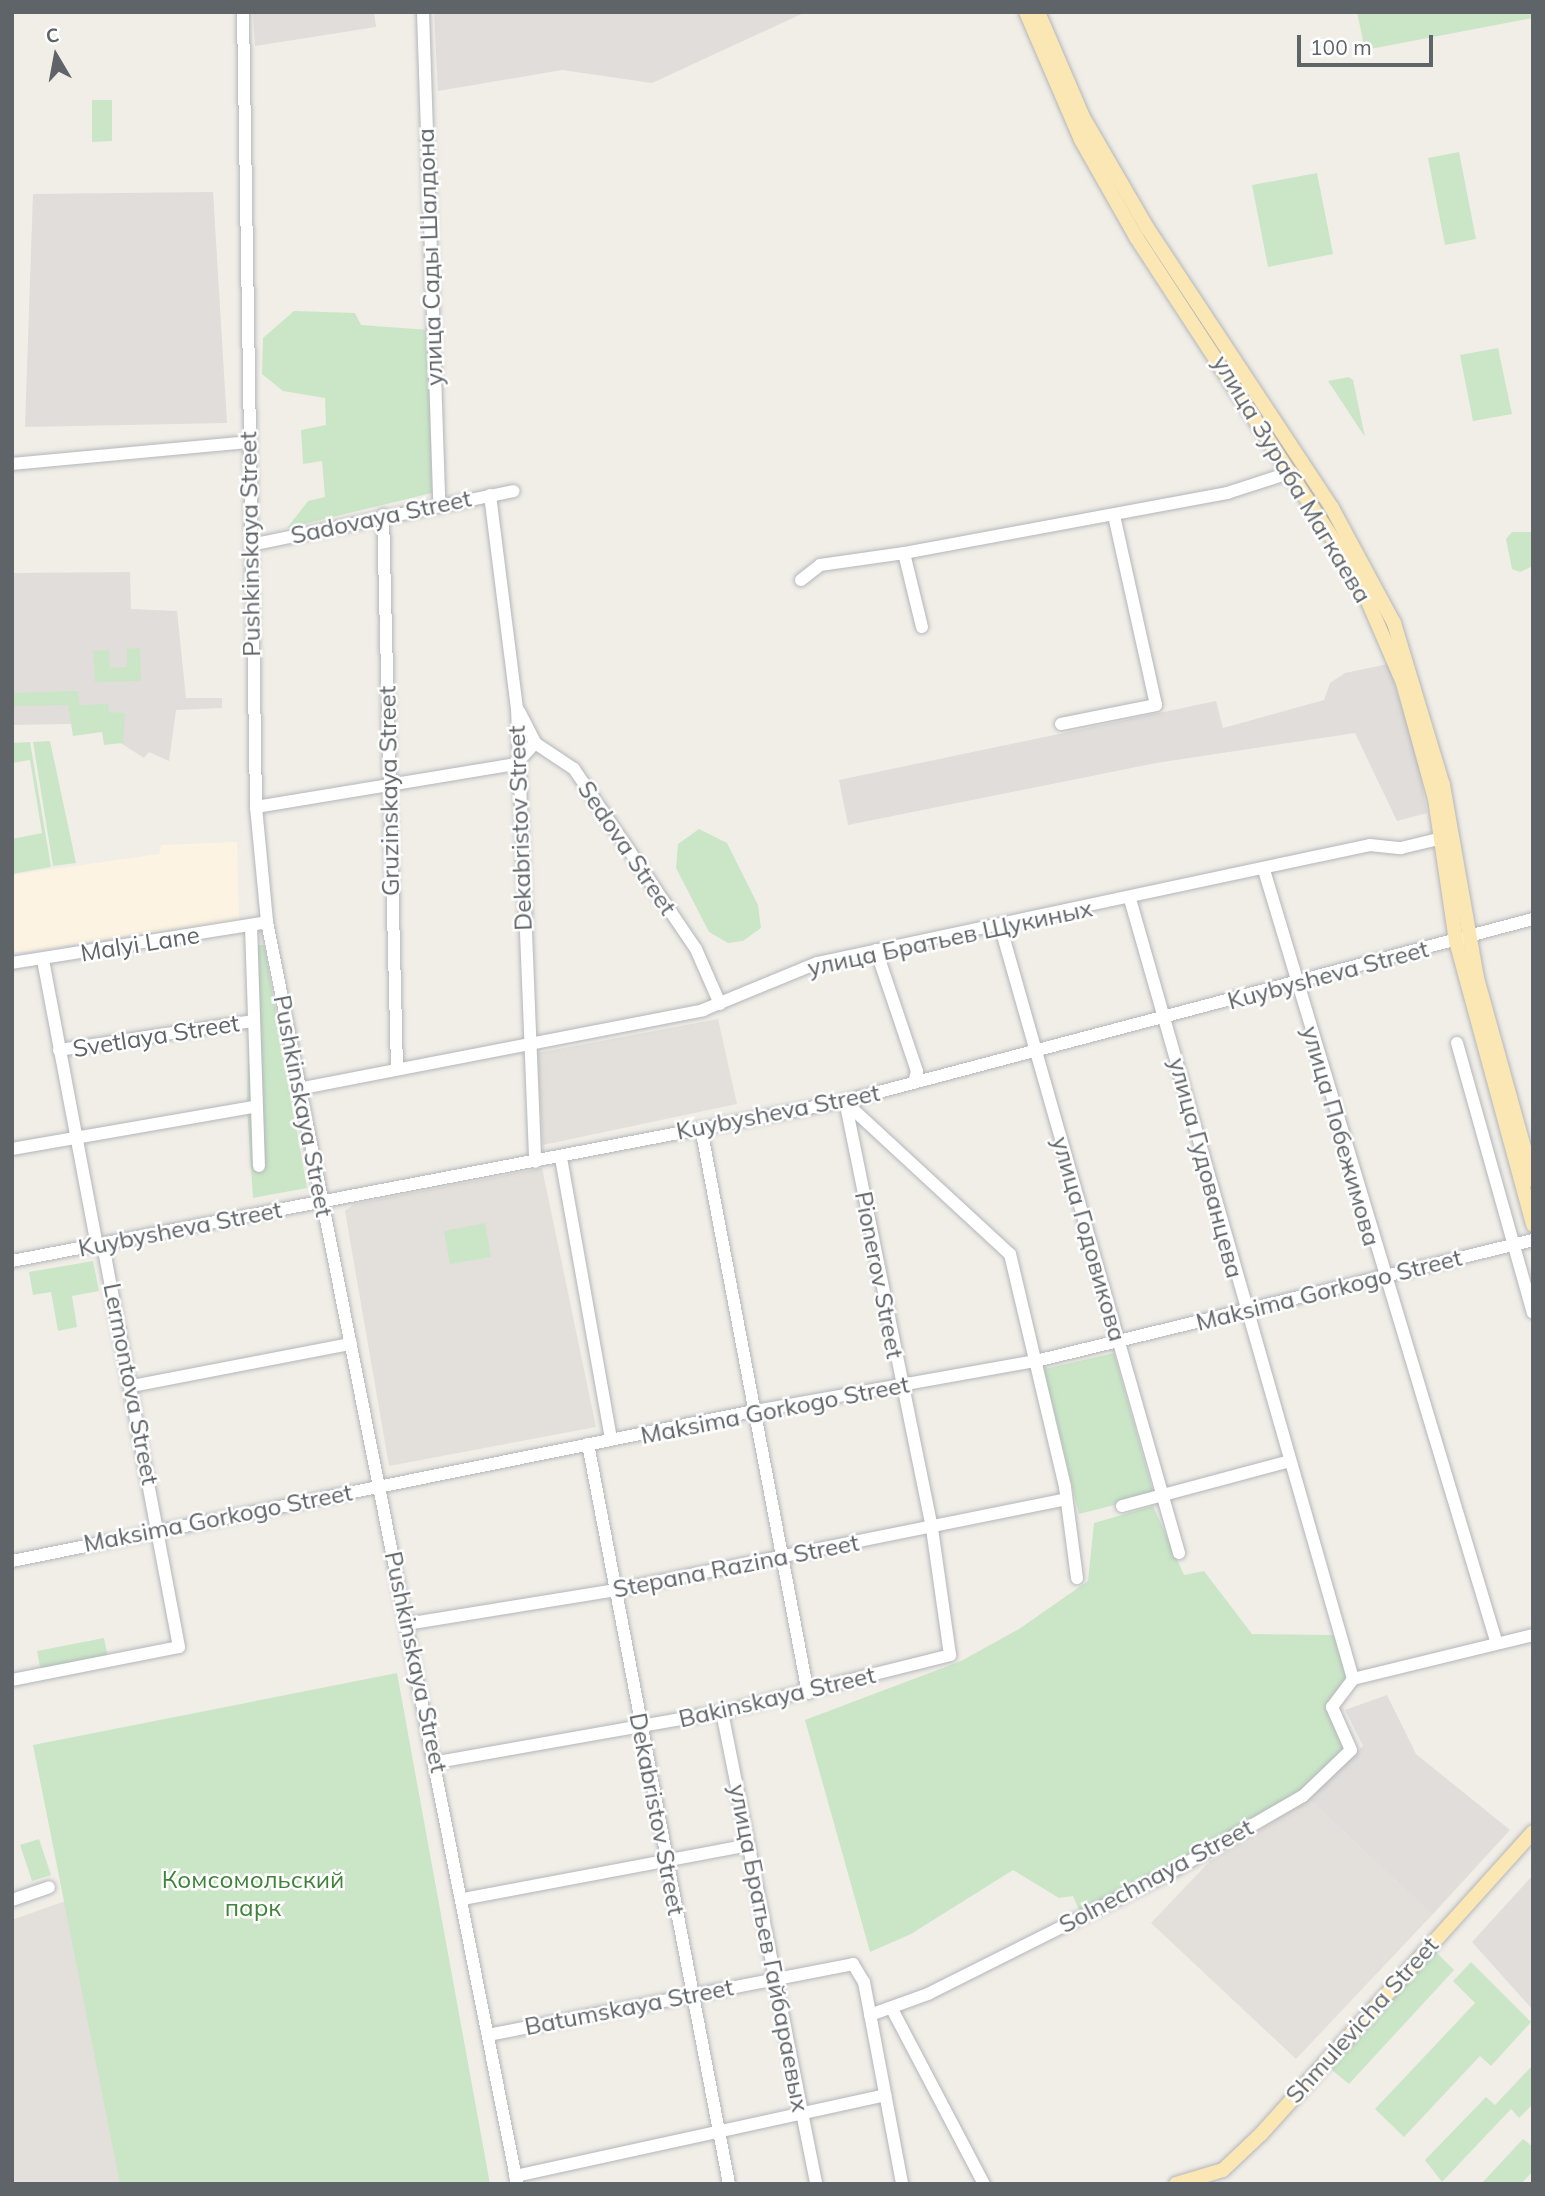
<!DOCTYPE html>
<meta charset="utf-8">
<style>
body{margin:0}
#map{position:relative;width:1545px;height:2196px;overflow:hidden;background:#f1eee8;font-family:Mulish,sans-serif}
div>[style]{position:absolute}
.commercial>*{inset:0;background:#fcf3e2}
.industrial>*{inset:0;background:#e0ddda}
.education>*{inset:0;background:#e3dfda}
.green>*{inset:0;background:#cae6c7}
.roads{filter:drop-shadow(0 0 2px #b3b6ba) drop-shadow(0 0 2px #b3b6ba)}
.minor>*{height:12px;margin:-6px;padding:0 6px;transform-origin:6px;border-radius:6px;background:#fff}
.major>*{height:14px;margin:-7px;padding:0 7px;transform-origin:7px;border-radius:7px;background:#fbe7b3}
span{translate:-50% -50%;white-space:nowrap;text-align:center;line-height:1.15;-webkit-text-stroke:5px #fff;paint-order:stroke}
.street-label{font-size:24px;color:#5f6468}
.park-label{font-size:24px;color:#40833a}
.frame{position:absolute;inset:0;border:14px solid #5f6468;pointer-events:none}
.north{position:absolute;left:21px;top:21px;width:70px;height:70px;-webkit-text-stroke:5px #fff;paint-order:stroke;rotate:350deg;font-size:19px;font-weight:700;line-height:28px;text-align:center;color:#5f6468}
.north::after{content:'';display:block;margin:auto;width:24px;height:32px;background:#5f6468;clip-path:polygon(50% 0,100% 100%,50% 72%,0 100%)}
.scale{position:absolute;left:1297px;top:35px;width:136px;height:32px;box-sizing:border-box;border:4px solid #5f6468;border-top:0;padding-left:9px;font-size:21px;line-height:24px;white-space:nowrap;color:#5f6468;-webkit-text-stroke:5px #fff;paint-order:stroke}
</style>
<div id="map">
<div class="commercial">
<div style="clip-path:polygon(237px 842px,239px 921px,12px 953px,12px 875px,159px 854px,161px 845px)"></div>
</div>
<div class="industrial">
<div style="clip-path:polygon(253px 12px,374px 12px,376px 27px,255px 46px)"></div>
<div style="clip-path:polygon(434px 12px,806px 12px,652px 83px,562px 70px,438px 91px)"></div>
<div style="clip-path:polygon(213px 192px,227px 423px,25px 427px,33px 194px)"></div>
<div style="clip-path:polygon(130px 572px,131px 609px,177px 611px,186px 698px,222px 698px,222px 708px,176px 710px,169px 761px,149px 752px,144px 758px,119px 742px,118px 723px,12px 725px,12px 573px)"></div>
<div style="clip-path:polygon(1388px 664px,1417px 754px,1427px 813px,1397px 821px,1355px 733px,1156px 763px,848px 825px,839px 780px,1216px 701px,1223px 728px,1324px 700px,1330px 683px,1345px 673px)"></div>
<div style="clip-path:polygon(1387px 1695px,1416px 1754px,1510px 1830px,1432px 1915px,1309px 1799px,1363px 1746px,1345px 1710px)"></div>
<div style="clip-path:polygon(1533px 1875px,1533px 2010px,1472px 1942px)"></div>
</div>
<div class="education">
<div style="clip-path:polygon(718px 1019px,737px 1104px,543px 1145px,537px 1053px)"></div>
<div style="clip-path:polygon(542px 1168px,596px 1427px,389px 1466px,345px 1211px,354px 1204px)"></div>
<div style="clip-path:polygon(1309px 1799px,1432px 1915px,1296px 2059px,1151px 1923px,1209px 1862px)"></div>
<div style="clip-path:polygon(68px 1900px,121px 2184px,12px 2184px,12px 1920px)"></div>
</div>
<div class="green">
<div style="clip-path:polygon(1357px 12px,1533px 12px,1533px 18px,1365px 50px)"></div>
<div style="clip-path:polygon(92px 100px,112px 100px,112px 141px,92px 142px)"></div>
<div style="clip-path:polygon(1459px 152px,1476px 239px,1445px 245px,1428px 158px)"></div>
<div style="clip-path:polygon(1317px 173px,1333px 254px,1268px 267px,1252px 185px)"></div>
<div style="clip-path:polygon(294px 311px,355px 313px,361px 325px,429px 330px,432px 493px,287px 528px,308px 501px,325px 497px,322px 461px,303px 464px,301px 430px,326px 425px,325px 398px,283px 391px,262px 374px,263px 338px)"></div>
<div style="clip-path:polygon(1498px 348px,1512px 414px,1473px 421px,1460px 355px)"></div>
<div style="clip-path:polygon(1349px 377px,1353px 380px,1365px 437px,1328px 381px)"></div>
<div style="clip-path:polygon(1512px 532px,1533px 532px,1533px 566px,1520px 572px,1512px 569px,1506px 539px)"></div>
<div style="clip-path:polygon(140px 648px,141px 681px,95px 682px,93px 651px,109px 650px,110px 668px,127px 667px,127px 649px)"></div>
<div style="clip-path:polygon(78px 691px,79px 705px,108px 704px,109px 712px,125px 713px,123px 743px,104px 745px,102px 732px,73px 736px,68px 705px,12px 706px,12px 693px)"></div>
<div style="clip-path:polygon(50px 741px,76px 863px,53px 866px,33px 742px)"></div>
<div style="clip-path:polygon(30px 742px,51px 867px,12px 874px,12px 839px,42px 833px,30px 760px,12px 763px,12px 743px)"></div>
<div style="clip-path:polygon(699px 829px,727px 843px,758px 905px,761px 928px,743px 941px,728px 943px,709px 932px,676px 868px,678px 844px)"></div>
<div style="clip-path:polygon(251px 945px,264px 945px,307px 1188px,253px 1198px,247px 1107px)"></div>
<div style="clip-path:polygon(485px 1223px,491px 1257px,450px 1264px,444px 1231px)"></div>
<div style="clip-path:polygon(93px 1261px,99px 1291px,72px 1296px,77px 1327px,58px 1331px,51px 1292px,33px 1295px,29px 1272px)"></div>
<div style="clip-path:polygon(1114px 1353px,1154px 1495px,1079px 1514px,1044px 1369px)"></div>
<div style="clip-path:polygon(1153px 1506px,1184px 1575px,1204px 1571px,1252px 1634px,1335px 1635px,1349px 1678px,1326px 1708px,1349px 1745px,1310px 1784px,1257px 1817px,1080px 1912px,1073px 1896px,1059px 1898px,1013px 1870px,911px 1934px,870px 1952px,805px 1720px,961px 1661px,1019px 1629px,1088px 1581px,1094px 1523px)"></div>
<div style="clip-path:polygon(104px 1638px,108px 1658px,41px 1672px,37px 1651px)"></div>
<div style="clip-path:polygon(397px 1673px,490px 2184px,120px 2184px,33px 1745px)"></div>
<div style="clip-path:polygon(39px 1839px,51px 1875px,32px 1881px,20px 1845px)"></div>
<div style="clip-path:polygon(1435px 1951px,1454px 1970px,1349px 2084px,1327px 2066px)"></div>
<div style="clip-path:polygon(1471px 1962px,1531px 2022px,1491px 2066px,1480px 2056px,1404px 2137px,1375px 2109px,1475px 2003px,1453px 1981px)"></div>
<div style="clip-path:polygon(1533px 2065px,1533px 2104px,1519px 2118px,1511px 2109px,1442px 2182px,1425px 2160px,1486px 2097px,1495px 2105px)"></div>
<div style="clip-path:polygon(1523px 2139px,1533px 2147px,1533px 2171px,1521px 2184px,1481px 2184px)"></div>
</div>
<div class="roads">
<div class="minor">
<div style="left:243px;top:12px;width:795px;rotate:89.06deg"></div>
<div style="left:256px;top:807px;width:116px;rotate:84.5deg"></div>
<div style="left:267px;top:922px;width:1287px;rotate:78.79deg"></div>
<div style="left:423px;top:12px;width:490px;rotate:88.1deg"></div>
<div style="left:12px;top:464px;width:236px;rotate:-5.3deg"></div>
<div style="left:490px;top:495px;width:215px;rotate:82.8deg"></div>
<div style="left:517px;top:708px;width:454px;rotate:87.7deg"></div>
<div style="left:383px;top:515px;width:553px;rotate:88.55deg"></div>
<div style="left:251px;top:545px;width:268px;rotate:-11.6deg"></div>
<div style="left:801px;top:580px;width:24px;rotate:-38deg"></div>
<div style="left:820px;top:565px;width:85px;rotate:-8.1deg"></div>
<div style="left:922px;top:627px;width:76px;rotate:-103.7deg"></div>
<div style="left:904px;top:553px;width:329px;rotate:-10.5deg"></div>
<div style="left:1227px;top:493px;width:68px;rotate:-17.9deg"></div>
<div style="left:519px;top:711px;width:36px;rotate:63deg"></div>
<div style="left:535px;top:743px;width:47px;rotate:33.7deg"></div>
<div style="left:574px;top:769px;width:217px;rotate:55.9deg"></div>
<div style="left:696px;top:949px;width:60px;rotate:66.4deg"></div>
<div style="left:1061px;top:724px;width:97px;rotate:-11.3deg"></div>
<div style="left:1156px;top:705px;width:195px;rotate:-102.5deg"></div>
<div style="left:256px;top:807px;width:264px;rotate:-9.4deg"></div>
<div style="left:516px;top:764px;width:28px;rotate:-48deg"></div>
<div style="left:1264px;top:870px;width:805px;rotate:73.25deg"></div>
<div style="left:1130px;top:899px;width:811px;rotate:74.04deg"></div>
<div style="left:1000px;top:925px;width:653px;rotate:74.09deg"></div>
<div style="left:251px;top:926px;width:240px;rotate:88.1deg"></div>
<div style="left:876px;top:950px;width:128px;rotate:71.3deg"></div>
<div style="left:917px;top:1071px;width:12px;rotate:104deg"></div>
<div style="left:43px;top:960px;width:291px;rotate:79.3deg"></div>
<div style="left:12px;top:963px;width:258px;rotate:-9.1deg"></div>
<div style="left:1457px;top:1043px;width:280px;rotate:74.3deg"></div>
<div style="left:59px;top:1050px;width:196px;rotate:-8.5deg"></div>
<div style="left:298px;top:1089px;width:413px;rotate:-11deg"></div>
<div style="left:703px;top:1010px;width:123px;rotate:-22.4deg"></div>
<div style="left:817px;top:963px;width:565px;rotate:-12.05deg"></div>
<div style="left:1370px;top:845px;width:31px;rotate:6deg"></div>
<div style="left:1401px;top:848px;width:42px;rotate:-13.7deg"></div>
<div style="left:845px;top:1102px;width:224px;rotate:42.7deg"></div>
<div style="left:1010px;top:1254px;width:239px;rotate:76.7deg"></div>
<div style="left:1065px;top:1487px;width:92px;rotate:82.5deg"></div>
<div style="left:701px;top:1128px;width:575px;rotate:79.28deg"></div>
<div style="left:12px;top:1149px;width:245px;rotate:-9.9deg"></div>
<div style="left:561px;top:1158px;width:286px;rotate:79.9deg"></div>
<div style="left:12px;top:1261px;width:848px;rotate:-10.87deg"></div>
<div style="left:845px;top:1101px;width:712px;rotate:-14.82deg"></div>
<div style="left:132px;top:1386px;width:223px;rotate:-10.9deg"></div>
<div style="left:588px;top:1444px;width:753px;rotate:79.21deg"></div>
<div style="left:1122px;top:1506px;width:174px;rotate:-15deg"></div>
<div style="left:12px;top:1561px;width:752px;rotate:-11.43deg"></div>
<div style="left:749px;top:1412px;width:291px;rotate:-10.1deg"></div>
<div style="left:1036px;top:1361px;width:512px;rotate:-13.68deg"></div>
<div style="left:406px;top:1624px;width:213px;rotate:-9.2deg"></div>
<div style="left:616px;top:1590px;width:456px;rotate:-11.4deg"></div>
<div style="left:1353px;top:1679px;width:185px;rotate:-13.7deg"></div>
<div style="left:12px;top:1680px;width:170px;rotate:-11.2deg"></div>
<div style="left:179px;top:1647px;width:408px;rotate:-100.7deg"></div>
<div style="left:722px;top:1712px;width:481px;rotate:78.7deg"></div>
<div style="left:437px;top:1762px;width:289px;rotate:-10deg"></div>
<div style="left:722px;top:1712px;width:235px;rotate:-14deg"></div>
<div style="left:950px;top:1655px;width:128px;rotate:-98.1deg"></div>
<div style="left:932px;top:1528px;width:436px;rotate:-101.5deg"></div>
<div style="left:463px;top:1899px;width:290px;rotate:-10.7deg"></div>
<div style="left:12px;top:1900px;width:39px;rotate:-19deg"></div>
<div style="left:892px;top:2009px;width:198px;rotate:62.3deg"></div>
<div style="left:870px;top:2015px;width:62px;rotate:-19.9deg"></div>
<div style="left:928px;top:1994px;width:266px;rotate:-26.6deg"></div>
<div style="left:1166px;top:1875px;width:158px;rotate:-30deg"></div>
<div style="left:1303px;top:1796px;width:66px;rotate:-43.8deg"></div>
<div style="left:1351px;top:1750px;width:47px;rotate:-113.8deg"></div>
<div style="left:1332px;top:1707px;width:35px;rotate:-53deg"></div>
<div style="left:488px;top:2035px;width:372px;rotate:-11deg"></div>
<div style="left:853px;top:1964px;width:21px;rotate:59deg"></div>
<div style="left:864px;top:1982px;width:206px;rotate:79.3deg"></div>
<div style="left:515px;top:2176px;width:379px;rotate:-12.3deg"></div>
</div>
<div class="major">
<div style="left:1026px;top:12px;width:139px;rotate:66.7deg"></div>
<div style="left:1081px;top:140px;width:112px;rotate:60.4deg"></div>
<div style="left:1136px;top:237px;width:405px;rotate:56.9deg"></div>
<div style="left:1357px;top:576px;width:116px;rotate:66.7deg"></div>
<div style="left:1403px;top:683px;width:120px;rotate:74.6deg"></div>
<div style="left:1435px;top:799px;width:144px;rotate:81.6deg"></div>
<div style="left:1456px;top:941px;width:294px;rotate:74.8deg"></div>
<div style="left:1038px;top:12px;width:114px;rotate:66.8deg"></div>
<div style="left:1083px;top:117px;width:129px;rotate:59.9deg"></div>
<div style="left:1148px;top:229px;width:334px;rotate:56.6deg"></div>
<div style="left:1332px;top:508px;width:131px;rotate:61.7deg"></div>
<div style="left:1394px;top:623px;width:169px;rotate:73.2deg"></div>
<div style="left:1443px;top:785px;width:196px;rotate:80deg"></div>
<div style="left:1477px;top:978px;width:210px;rotate:74.5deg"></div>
<div style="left:1176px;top:2184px;width:49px;rotate:-16.6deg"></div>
<div style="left:1223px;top:2170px;width:52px;rotate:-43.5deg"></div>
<div style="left:1261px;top:2134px;width:406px;rotate:-48deg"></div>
</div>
</div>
<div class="street-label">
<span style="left:430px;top:257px;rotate:-92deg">улица Сады Шалдона</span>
<span style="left:1292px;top:479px;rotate:59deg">улица Зураба Магкаева</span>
<span style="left:381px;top:517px;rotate:-12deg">Sadovaya Street</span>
<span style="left:250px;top:544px;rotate:-91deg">Pushkinskaya Street</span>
<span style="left:389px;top:791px;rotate:-91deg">Gruzinskaya Street</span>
<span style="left:520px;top:828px;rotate:-92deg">Dekabristov Street</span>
<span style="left:627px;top:848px;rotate:56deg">Sedova Street</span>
<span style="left:950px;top:938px;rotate:-12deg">улица Братьев Щукиных</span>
<span style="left:140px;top:944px;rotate:-9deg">Malyi Lane</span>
<span style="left:1328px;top:975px;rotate:-15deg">Kuybysheva Street</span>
<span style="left:156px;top:1036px;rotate:-9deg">Svetlaya Street</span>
<span style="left:303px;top:1106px;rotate:79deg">Pushkinskaya Street</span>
<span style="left:778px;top:1112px;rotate:-11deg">Kuybysheva Street</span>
<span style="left:1341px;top:1136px;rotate:74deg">улица Побежимова</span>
<span style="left:1206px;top:1168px;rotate:75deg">улица Гудованцева</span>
<span style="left:180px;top:1229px;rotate:-11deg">Kuybysheva Street</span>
<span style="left:1089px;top:1239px;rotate:74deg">улица Годовикова</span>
<span style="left:879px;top:1275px;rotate:79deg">Pionerov Street</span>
<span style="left:1329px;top:1290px;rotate:-14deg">Maksima Gorkogo Street</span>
<span style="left:131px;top:1384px;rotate:79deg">Lermontova Street</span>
<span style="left:775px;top:1410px;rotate:-11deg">Maksima Gorkogo Street</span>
<span style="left:218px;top:1518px;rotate:-11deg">Maksima Gorkogo Street</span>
<span style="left:736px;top:1566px;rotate:-11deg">Stepana Razina Street</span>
<span style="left:416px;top:1662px;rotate:78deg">Pushkinskaya Street</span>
<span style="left:777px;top:1697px;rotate:-13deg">Bakinskaya Street</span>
<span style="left:657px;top:1814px;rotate:79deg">Dekabristov Street</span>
<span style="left:1156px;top:1876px;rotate:-28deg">Solnechnaya Street</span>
<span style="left:769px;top:1948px;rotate:79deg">улица Братьев Гайбараевых</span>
<span style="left:629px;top:2007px;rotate:-11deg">Batumskaya Street</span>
<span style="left:1362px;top:2020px;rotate:-48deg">Shmulevicha Street</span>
</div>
<div class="park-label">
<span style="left:253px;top:1894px">Комсомольский<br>парк</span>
</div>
<div class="frame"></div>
<div class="north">С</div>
<div class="scale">100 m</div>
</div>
